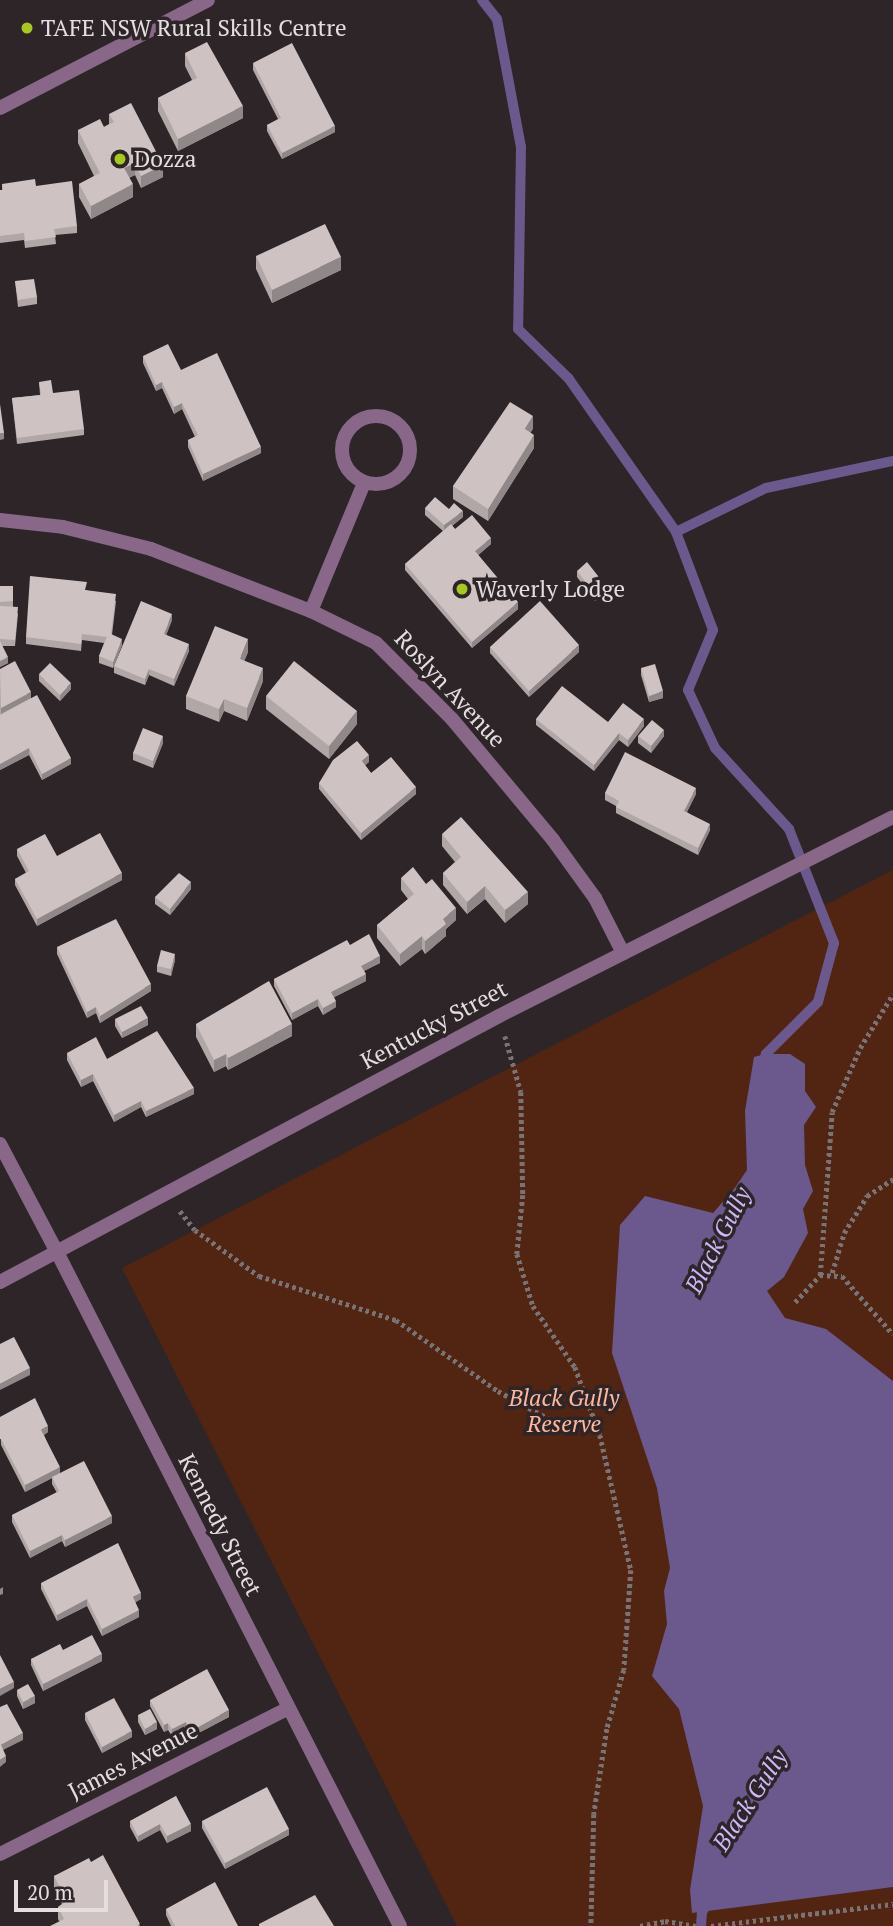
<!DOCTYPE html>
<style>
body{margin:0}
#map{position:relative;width:893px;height:1926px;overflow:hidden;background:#2d2528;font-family:"PT Serif",serif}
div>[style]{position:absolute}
.green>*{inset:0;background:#512512}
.water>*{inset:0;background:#6b598d}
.stream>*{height:10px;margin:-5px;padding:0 5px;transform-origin:5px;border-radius:5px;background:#6b598d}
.path>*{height:4.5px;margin-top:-2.25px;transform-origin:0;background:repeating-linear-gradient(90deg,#7a7376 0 3.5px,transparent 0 7px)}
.minor>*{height:14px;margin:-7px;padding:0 7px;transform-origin:7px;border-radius:7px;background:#886789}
.minor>.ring{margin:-7px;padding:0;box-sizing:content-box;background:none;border:14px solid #886789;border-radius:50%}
.tertiary>*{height:14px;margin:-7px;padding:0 7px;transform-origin:7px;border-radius:7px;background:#886789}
.wall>*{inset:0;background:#b1a7a7}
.shaded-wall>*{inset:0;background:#908888}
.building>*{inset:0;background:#cec2c2}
.dots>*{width:19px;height:19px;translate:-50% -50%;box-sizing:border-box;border:4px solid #2d2528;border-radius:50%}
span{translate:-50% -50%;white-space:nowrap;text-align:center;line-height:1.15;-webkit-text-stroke:7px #2d2528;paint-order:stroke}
.poi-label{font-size:23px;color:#e4dee0}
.left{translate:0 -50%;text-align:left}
.street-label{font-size:23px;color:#e4dee0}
.park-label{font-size:23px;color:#fdb89b;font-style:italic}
.water-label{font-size:24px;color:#ccb8f8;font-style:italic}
.scale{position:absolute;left:14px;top:1880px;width:94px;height:32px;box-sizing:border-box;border:4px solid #e4dee0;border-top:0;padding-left:9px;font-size:21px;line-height:24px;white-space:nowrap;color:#e4dee0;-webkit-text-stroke:5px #2d2528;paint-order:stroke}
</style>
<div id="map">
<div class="green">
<div style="clip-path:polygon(893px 870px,893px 1926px,457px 1926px,122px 1268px)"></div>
</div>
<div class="water">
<div style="clip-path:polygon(766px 1054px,790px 1054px,805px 1064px,805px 1091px,816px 1107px,804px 1125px,805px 1165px,813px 1191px,803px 1209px,808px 1233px,784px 1277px,767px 1291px,785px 1318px,826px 1329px,893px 1381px,893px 1887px,692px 1913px,690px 1890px,703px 1806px,679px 1709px,652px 1676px,667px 1624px,664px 1591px,670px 1568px,657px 1488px,612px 1353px,620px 1225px,645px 1196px,713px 1213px,734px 1189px,747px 1170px,745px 1111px,754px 1057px)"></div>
</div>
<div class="stream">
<div style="left:482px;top:0;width:24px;rotate:52deg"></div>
<div style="left:497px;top:19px;width:130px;rotate:79.4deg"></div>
<div style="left:521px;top:147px;width:182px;rotate:90.9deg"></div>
<div style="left:518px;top:329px;width:71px;rotate:44.4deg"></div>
<div style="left:569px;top:379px;width:187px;rotate:55deg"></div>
<div style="left:676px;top:532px;width:105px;rotate:69.3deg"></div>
<div style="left:713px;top:630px;width:65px;rotate:112.6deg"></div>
<div style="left:688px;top:690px;width:64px;rotate:65deg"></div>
<div style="left:715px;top:748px;width:110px;rotate:47.6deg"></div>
<div style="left:789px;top:829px;width:123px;rotate:68.5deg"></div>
<div style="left:834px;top:943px;width:61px;rotate:105.2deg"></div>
<div style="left:818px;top:1002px;width:74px;rotate:135deg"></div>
<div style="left:766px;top:1054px;width:14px;rotate:107deg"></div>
<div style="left:676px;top:532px;width:100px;rotate:-26.1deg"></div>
<div style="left:766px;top:488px;width:130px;rotate:-12deg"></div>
<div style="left:701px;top:1926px;width:14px;rotate:-86deg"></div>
<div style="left:702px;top:1912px;width:13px;rotate:-58deg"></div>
</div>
<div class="path">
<div style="left:505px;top:1036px;width:58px;rotate:74.1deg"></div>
<div style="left:521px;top:1092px;width:103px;rotate:88.9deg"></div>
<div style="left:523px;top:1195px;width:59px;rotate:95.8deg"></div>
<div style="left:517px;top:1254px;width:54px;rotate:72.9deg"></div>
<div style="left:533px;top:1306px;width:74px;rotate:55.5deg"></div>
<div style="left:575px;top:1367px;width:72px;rotate:69.8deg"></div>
<div style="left:600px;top:1435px;width:139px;rotate:77.1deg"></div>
<div style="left:631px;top:1570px;width:100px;rotate:94deg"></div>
<div style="left:624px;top:1670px;width:61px;rotate:106.1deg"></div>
<div style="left:607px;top:1729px;width:86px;rotate:98.7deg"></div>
<div style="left:594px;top:1814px;width:112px;rotate:91.5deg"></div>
<div style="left:180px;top:1211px;width:24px;rotate:52deg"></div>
<div style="left:195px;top:1230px;width:79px;rotate:35.7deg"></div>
<div style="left:259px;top:1276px;width:144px;rotate:17.8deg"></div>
<div style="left:396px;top:1320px;width:124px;rotate:34.8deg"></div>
<div style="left:498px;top:1391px;width:73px;rotate:28.7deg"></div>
<div style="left:562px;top:1426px;width:33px;rotate:-14deg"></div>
<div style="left:832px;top:1273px;width:42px;rotate:-73.3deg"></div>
<div style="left:844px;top:1233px;width:44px;rotate:-58.1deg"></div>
<div style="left:867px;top:1196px;width:31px;rotate:-33deg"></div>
<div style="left:820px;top:1275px;width:163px;rotate:-85.8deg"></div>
<div style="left:832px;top:1112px;width:70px;rotate:-66.4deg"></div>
<div style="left:860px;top:1048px;width:63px;rotate:-58.6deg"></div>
<div style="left:795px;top:1302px;width:37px;rotate:-47deg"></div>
<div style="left:820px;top:1275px;width:22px;rotate:3deg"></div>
<div style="left:842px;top:1276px;width:77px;rotate:48.7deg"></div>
<div style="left:640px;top:1926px;width:25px;rotate:-11deg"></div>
<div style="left:665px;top:1921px;width:31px;rotate:9deg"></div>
<div style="left:711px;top:1926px;width:183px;rotate:-6.9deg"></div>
</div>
<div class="minor">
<div style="left:0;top:108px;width:234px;rotate:-27.4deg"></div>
<div class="ring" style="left:342px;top:416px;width:54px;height:54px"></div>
<div style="left:0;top:520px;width:63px;rotate:6.3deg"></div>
<div style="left:63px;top:527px;width:91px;rotate:14deg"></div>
<div style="left:151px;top:549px;width:172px;rotate:21.2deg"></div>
<div style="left:311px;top:611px;width:72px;rotate:26.2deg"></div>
<div style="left:376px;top:643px;width:107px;rotate:45deg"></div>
<div style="left:452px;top:719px;width:158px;rotate:50.1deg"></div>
<div style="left:553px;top:840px;width:72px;rotate:54.1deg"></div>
<div style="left:595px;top:898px;width:62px;rotate:63deg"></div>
<div style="left:311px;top:611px;width:139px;rotate:-67.5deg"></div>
<div style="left:57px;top:1252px;width:756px;rotate:63.03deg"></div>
<div style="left:0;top:1854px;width:322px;rotate:-26.8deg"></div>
</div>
<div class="tertiary">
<div style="left:0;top:1144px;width:122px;rotate:62.2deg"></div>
<div style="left:0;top:1282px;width:565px;rotate:-28.06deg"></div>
<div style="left:499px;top:1016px;width:441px;rotate:-26.8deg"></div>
</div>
<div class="wall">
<div style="clip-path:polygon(185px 53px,243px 118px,178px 151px,158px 111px,158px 98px,192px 80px,185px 66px)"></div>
<div style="clip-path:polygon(253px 63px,335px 132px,282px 159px,267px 131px,267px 125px,278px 119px,253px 70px)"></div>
<div style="clip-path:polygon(109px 114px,163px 177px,141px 188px,135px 175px,129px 178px,133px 197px,91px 219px,79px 197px,79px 184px,94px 176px,78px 143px,78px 130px,104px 127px,109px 124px)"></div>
<div style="clip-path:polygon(2px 184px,36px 186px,77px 226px,77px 233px,55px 235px,56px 244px,25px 248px,24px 240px,0 243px,0 190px,2px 190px)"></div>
<div style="clip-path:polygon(256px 256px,341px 270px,272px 303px,256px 269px)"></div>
<div style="clip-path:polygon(15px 281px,37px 297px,37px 304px,18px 307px)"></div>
<div style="clip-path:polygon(143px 356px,181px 370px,261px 453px,203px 481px,188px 447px,188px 440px,195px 437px,182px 409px,174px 414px,162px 388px,156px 391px,143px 363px)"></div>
<div style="clip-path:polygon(39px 382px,53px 393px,84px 429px,84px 435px,17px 444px,12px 398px,40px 395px)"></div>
<div style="clip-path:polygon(533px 429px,530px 432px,534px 448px,488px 521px,453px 499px,453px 486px)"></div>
<div style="clip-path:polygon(425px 508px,449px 509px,463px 517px,452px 526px,455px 529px,491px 544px,478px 555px,518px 609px,472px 648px,405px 570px,405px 564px,443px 531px,425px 515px)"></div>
<div style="clip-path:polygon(577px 571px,606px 593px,595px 601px,577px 577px)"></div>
<div style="clip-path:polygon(0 586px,13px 586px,13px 607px,18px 614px,15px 646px,2px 646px,8px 663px,0 667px)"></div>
<div style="clip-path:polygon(86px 590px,116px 601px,112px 635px,122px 645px,113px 668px,99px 663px,99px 656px,104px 643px,82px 640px,81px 651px,26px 644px,26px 637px)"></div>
<div style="clip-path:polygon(172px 620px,166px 635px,189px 651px,174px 686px,149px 675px,145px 685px,114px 673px,114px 666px)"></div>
<div style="clip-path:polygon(490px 647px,579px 652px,529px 697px,490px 653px)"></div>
<div style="clip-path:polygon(248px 652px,244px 661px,263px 681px,247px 721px,224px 711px,219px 722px,186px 709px,186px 696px)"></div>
<div style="clip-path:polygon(641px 668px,663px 698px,649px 702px,641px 675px)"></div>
<div style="clip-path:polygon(0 669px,31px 698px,71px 764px,42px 780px,29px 755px,0 770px)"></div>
<div style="clip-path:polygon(39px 674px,71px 689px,60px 701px,39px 681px)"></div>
<div style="clip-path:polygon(266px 696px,357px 724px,329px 759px,266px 709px)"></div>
<div style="clip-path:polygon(536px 719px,608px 722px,644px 726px,628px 747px,619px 740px,594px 771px,536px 725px)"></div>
<div style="clip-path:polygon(638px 736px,664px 736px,651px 753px,638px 743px)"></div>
<div style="clip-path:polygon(163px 743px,153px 768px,133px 760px,133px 753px)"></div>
<div style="clip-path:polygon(369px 762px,365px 765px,371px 773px,416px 794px,361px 840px,319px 789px,319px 783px)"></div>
<div style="clip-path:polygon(605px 793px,696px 794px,687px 812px,710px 830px,698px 855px,616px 813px,616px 806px,605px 800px)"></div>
<div style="clip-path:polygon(442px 834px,528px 904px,505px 923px,485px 899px,467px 914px,443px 885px,443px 873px,455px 862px,442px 846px)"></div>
<div style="clip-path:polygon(17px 849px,57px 856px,122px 880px,37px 926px,15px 885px,15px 879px,26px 873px,17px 856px)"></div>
<div style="clip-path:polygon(401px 878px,456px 920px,446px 929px,446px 936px,425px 954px,422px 949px,400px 966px,377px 938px,377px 925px,408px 899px,401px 890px)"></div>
<div style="clip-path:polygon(191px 889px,170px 915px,155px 904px,155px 897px)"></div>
<div style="clip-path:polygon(350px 945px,380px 963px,364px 971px,366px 981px,334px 997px,336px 1007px,323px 1015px,318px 1006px,292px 1020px,274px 986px,274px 979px)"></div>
<div style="clip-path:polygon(57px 947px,151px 991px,100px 1023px,96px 1013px,87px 1018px,57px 954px)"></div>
<div style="clip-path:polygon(175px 960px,171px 976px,157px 972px,157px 966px)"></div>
<div style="clip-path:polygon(115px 1019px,148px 1025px,122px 1038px,115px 1026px)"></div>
<div style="clip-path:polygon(196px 1024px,292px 1036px,228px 1070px,226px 1066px,214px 1072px,196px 1037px)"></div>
<div style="clip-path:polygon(67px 1053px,107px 1059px,194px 1094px,146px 1117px,141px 1107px,114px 1122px,93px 1081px,81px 1087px,67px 1060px)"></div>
<div style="clip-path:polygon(0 1417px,48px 1432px,44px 1435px,60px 1473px,112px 1523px,65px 1547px,62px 1541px,30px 1558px,12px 1522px,12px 1515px,57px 1493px,52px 1484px,52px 1478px,25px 1492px,1px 1445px)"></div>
<div style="clip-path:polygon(41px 1583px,141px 1599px,135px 1602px,139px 1617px,102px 1636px,87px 1606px,57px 1621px,41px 1589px)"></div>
<div style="clip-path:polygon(63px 1650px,102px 1661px,43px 1691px,31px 1665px,31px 1659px)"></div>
<div style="clip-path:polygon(17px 1690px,35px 1703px,23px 1709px,17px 1696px)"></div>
<div style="clip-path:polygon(150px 1700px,229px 1717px,191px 1737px,186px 1728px,172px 1736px,168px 1730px,164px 1732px,150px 1706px)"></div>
<div style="clip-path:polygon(85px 1713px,132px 1737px,102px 1753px,85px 1720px)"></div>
<div style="clip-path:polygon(138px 1715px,157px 1729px,145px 1735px,138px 1722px)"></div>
<div style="clip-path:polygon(176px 1796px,191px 1831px,167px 1843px,160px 1830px,138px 1842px,130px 1827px,130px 1821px)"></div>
<div style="clip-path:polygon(202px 1821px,289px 1835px,225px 1869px,202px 1828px)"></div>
<div style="clip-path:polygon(91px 1862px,140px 1926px,59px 1921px,58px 1919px,58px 1907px,62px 1904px,54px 1889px,54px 1876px)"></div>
<div style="clip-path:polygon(166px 1909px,238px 1926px,171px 1926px,166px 1915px)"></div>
</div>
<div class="shaded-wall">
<div style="clip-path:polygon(243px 106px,243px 118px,178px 151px,178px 139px)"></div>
<div style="clip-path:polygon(335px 126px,335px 132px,282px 159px,282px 153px)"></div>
<div style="clip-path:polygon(135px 163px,135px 175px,124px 180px,124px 168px)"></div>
<div style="clip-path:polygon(163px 165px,163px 177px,141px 188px,141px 176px)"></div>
<div style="clip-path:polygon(133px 184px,133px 197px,91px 219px,91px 206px)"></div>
<div style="clip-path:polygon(341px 257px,341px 270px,272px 303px,272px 290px)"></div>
<div style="clip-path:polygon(162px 382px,162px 388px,156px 391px,156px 385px)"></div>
<div style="clip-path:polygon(182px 403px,182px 409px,174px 414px,174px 407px)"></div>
<div style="clip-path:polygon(533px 416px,533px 429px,525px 441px,525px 429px)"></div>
<div style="clip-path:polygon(0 433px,4px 433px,4px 439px,0 440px)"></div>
<div style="clip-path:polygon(534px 435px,534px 448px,488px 521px,488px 509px)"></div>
<div style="clip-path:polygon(261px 447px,261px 453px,203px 481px,203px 474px)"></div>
<div style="clip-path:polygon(463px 511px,463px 517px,444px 532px,444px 525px)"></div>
<div style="clip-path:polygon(491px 538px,491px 544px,475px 558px,475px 551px)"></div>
<div style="clip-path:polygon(606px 586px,606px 593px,595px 601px,595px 594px)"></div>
<div style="clip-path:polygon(518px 602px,518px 609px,472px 648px,472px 642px)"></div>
<div style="clip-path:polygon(172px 614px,172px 620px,164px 641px,164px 634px)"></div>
<div style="clip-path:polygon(122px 639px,122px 645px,113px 668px,113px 662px)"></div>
<div style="clip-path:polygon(248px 639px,248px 652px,240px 672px,240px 659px)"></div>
<div style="clip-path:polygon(189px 644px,189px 651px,174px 686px,174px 679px)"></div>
<div style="clip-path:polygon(579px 645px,579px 652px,529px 697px,529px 691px)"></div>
<div style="clip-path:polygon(8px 657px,8px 663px,0 667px,0 661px)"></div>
<div style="clip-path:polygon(263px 668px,263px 681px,247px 721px,247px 708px)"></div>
<div style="clip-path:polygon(149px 669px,149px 675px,145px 685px,145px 679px)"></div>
<div style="clip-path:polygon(71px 683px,71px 689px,60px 701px,60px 695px)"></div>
<div style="clip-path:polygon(663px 691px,663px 698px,649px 702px,649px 696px)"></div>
<div style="clip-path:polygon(31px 692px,31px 698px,1px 714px,1px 708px)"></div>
<div style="clip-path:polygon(224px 699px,224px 711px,219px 722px,219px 709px)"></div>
<div style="clip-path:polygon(357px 711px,357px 724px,329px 759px,329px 746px)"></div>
<div style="clip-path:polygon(644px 719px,644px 726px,628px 747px,628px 740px)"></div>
<div style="clip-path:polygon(664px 730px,664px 736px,651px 753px,651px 746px)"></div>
<div style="clip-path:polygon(619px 733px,619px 740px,594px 771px,594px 765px)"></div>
<div style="clip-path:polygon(163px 736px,163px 743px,153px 768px,153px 761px)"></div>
<div style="clip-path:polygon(29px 748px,29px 755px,0 770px,0 764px)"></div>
<div style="clip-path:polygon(369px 755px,369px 762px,362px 768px,362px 761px)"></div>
<div style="clip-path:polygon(71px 758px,71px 764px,42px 780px,42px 774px)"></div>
<div style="clip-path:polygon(416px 787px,416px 794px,361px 840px,361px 833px)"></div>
<div style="clip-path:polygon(696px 788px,696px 794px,684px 817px,684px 811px)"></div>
<div style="clip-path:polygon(710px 824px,710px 830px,698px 855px,698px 848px)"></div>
<div style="clip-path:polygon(122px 873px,122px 880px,37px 926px,37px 919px)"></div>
<div style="clip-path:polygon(191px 882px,191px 889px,170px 915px,170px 909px)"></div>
<div style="clip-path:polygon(485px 886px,485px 899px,467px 914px,467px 902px)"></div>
<div style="clip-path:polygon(528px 892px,528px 904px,505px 923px,505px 910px)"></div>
<div style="clip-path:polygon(456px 908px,456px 920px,446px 929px,446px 936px,425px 954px,425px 941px,443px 919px)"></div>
<div style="clip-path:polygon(422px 936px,422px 949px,400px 966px,400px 954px)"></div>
<div style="clip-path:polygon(175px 954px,175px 960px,171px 976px,171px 969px)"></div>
<div style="clip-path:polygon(380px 956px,380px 963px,361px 972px,361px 966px)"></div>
<div style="clip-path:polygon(366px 974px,366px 981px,331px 999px,331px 992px)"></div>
<div style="clip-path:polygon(151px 984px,151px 991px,100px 1023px,100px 1016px)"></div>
<div style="clip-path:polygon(318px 999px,318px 1006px,292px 1020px,292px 1013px)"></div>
<div style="clip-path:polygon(336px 1001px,336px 1007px,323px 1015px,323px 1008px)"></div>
<div style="clip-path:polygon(96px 1007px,96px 1013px,87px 1018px,87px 1012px)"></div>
<div style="clip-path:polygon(148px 1018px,148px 1025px,122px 1038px,122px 1032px)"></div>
<div style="clip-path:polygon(292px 1024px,292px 1036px,228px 1070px,228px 1058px)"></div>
<div style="clip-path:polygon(226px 1054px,226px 1066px,214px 1072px,214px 1060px)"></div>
<div style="clip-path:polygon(93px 1074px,93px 1081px,81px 1087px,81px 1080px)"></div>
<div style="clip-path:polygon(194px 1088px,194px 1094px,146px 1117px,146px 1111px)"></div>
<div style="clip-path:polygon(141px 1101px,141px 1107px,114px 1122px,114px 1115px)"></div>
<div style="clip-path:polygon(30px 1368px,30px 1375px,0 1390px,0 1384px)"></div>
<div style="clip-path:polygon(48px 1426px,48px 1432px,41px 1436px,41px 1430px)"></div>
<div style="clip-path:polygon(60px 1467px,60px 1474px,25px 1492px,25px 1485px)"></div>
<div style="clip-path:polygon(112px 1516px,112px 1523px,65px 1547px,65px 1540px)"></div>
<div style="clip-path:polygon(62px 1535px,62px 1541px,30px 1558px,30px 1551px)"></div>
<div style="clip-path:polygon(3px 1587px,3px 1594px,0 1595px,0 1589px)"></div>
<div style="clip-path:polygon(141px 1593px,141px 1599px,133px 1604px,133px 1597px)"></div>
<div style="clip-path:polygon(87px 1599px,87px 1606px,57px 1621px,57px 1615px)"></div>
<div style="clip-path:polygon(139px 1610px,139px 1617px,102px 1636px,102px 1629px)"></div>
<div style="clip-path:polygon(102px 1654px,102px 1661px,43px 1691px,43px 1684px)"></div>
<div style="clip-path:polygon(14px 1682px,14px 1688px,0 1696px,0 1689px)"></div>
<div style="clip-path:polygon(35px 1696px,35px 1703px,23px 1709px,23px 1702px)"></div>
<div style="clip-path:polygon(229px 1710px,229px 1717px,191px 1737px,191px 1731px)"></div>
<div style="clip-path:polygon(157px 1722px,157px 1729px,145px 1735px,145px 1729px)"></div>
<div style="clip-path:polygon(186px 1722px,186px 1728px,172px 1736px,172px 1729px)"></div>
<div style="clip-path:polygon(168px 1723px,168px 1730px,164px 1732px,164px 1725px)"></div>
<div style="clip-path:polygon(132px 1731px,132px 1737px,102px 1753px,102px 1747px)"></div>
<div style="clip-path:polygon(23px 1733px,23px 1740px,1px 1751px,1px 1745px)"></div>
<div style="clip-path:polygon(6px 1756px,6px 1762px,0 1767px,0 1760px)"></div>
<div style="clip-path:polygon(160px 1824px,160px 1830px,138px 1842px,138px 1836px)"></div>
<div style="clip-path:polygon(191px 1824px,191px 1831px,167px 1843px,167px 1836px)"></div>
<div style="clip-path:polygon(289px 1829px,289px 1835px,225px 1869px,225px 1863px)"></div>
</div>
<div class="building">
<div style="clip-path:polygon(207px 42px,243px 106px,178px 139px,158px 98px,197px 78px,185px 53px)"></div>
<div style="clip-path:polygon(292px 43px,335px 126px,282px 153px,267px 125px,281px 118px,253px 63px)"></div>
<div style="clip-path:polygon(131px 103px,163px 165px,141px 176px,135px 163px,124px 168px,133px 184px,91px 206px,79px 184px,100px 173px,78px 130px,100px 119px,104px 127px,114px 122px,109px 114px)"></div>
<div style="clip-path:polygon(35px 179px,36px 186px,72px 181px,77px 226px,54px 229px,56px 237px,25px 241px,24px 233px,0 236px,0 190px,3px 190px,2px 184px)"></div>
<div style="clip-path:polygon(325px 224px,341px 257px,272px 290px,256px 256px)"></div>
<div style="clip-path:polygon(34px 279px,37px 297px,18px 300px,15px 281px)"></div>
<div style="clip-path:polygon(168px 344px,181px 370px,217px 353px,261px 447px,203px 474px,188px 440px,198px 435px,182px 403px,174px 407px,162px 382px,156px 385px,143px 356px)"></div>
<div style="clip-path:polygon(51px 380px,53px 393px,79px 390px,84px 429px,17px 438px,12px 398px,41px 395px,39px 382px)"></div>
<div style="clip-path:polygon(510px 402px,533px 416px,525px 429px,534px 435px,488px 509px,453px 486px)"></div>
<div style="clip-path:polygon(0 404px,4px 433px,0 433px)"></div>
<div style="clip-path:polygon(435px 497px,449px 509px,454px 503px,463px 511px,444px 525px,425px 508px)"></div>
<div style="clip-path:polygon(472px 515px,491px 538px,475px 551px,518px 602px,472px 642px,405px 564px,451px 524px,455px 529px)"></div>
<div style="clip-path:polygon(587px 562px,606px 586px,595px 594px,577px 571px)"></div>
<div style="clip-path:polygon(30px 576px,87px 582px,85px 590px,116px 594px,111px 634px,122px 639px,113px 662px,99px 656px,107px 637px,82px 634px,81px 644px,26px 637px)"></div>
<div style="clip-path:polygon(0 586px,13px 586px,13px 601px,0 602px)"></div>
<div style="clip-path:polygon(141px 601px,172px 614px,164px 634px,189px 644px,174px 679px,149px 669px,145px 679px,114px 666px)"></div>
<div style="clip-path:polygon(540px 601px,579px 645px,529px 691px,490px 647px)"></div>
<div style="clip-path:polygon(0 606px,18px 607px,15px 640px,0 639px)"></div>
<div style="clip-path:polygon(215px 626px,248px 639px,240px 659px,263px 668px,247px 708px,224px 699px,219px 709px,186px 696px)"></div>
<div style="clip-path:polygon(0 641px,8px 657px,0 661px)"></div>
<div style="clip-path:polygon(15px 661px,31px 692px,1px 708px,0 669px)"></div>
<div style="clip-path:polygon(294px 661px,357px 711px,329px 746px,266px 696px)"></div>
<div style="clip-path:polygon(50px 663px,71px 683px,60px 695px,39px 674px)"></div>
<div style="clip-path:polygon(655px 664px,663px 691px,649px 696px,641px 668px)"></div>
<div style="clip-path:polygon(562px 686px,608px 722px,623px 703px,644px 719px,628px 740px,619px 733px,594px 765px,536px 719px)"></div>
<div style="clip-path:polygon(37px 695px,71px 758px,42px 774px,29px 748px,0 764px,0 715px)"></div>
<div style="clip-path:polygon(652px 720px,664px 730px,651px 746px,638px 736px)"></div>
<div style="clip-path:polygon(143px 728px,163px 736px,153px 761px,133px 753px)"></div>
<div style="clip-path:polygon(357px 741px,369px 755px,362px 761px,371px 773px,391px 757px,416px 787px,361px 833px,319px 783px,333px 760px)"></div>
<div style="clip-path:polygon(625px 752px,696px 788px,684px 811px,710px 824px,698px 848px,616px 807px,619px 801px,605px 793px)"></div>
<div style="clip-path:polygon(461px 817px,528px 892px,505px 910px,485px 886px,467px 902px,443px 873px,461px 857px,442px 834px)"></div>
<div style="clip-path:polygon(100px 833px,122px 873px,37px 919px,15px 879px,29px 871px,17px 849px,45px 834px,57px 856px)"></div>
<div style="clip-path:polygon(413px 867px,426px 884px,432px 879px,456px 908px,443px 919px,446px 924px,425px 941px,422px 936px,400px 954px,377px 925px,414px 894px,401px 878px)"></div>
<div style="clip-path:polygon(179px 873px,191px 882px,170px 909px,155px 897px)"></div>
<div style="clip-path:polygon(116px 919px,151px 984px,100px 1016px,96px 1007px,87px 1012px,57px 947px)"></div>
<div style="clip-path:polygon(369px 934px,380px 956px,361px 966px,366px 974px,331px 992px,336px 1001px,323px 1008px,318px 999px,292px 1013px,274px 979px,347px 940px,350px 945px)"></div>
<div style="clip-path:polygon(161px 950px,175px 954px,171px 969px,157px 966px)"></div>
<div style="clip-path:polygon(269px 981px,292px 1024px,228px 1058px,226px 1054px,214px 1060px,196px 1024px)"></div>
<div style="clip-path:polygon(141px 1006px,148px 1018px,122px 1032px,115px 1019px)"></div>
<div style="clip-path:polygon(157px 1031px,194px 1088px,146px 1111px,141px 1101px,114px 1115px,93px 1074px,81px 1080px,67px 1053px,96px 1037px,107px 1059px)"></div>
<div style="clip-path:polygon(14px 1337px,30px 1368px,0 1384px,0 1344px)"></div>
<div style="clip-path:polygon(35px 1398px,48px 1426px,41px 1430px,60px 1467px,25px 1485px,1px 1439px,0 1439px,0 1417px)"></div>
<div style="clip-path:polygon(84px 1461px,112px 1516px,65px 1540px,62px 1535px,30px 1551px,12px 1515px,59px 1491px,52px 1477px)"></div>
<div style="clip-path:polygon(118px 1543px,141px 1593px,133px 1597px,139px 1610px,102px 1629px,87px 1599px,57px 1615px,41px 1583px)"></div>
<div style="clip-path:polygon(92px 1635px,102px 1654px,43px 1684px,31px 1659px,60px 1644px,63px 1650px)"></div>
<div style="clip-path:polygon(0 1655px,14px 1682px,0 1689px)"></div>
<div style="clip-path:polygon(207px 1669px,229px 1710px,191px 1731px,186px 1722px,172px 1729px,168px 1723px,164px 1725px,150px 1700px)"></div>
<div style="clip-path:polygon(28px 1684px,35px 1696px,23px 1702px,17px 1690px)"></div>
<div style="clip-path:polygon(114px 1698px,132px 1731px,102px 1747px,85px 1713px)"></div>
<div style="clip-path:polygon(7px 1704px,23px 1733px,1px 1745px,6px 1756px,0 1760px,0 1707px)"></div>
<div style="clip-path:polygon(150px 1709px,157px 1722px,145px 1729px,138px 1715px)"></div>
<div style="clip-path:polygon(267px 1787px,289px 1829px,225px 1863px,202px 1821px)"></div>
<div style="clip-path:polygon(176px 1796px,191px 1824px,167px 1836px,160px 1824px,138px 1836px,130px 1821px)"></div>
<div style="clip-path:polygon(103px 1855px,140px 1924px,137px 1926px,50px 1926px,64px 1919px,58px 1907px,67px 1901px,54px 1876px,89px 1858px,91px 1862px)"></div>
<div style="clip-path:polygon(215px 1882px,238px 1926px,175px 1926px,166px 1909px)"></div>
<div style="clip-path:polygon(315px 1895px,334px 1926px,259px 1926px,259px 1924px)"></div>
</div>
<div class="dots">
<div style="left:27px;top:28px;background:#a7c81f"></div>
<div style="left:120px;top:159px;background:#a7c81f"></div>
<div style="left:462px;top:589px;background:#a7c81f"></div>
</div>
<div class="poi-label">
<span class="left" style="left:41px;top:28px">TAFE NSW Rural Skills Centre</span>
<span class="left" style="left:134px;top:159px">Dozza</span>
<span class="left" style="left:476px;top:589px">Waverly Lodge</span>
</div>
<div class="street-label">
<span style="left:450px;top:689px;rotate:47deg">Roslyn Avenue</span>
<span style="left:434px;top:1025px;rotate:-28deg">Kentucky Street</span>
<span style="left:220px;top:1525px;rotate:63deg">Kennedy Street</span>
<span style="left:133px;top:1761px;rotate:-27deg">James Avenue</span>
</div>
<div class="park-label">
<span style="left:564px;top:1411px">Black Gully<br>Reserve</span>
</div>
<div class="water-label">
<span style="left:718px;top:1240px;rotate:-63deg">Black Gully</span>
<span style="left:750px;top:1800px;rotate:-57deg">Black Gully</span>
</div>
<div class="scale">20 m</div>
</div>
